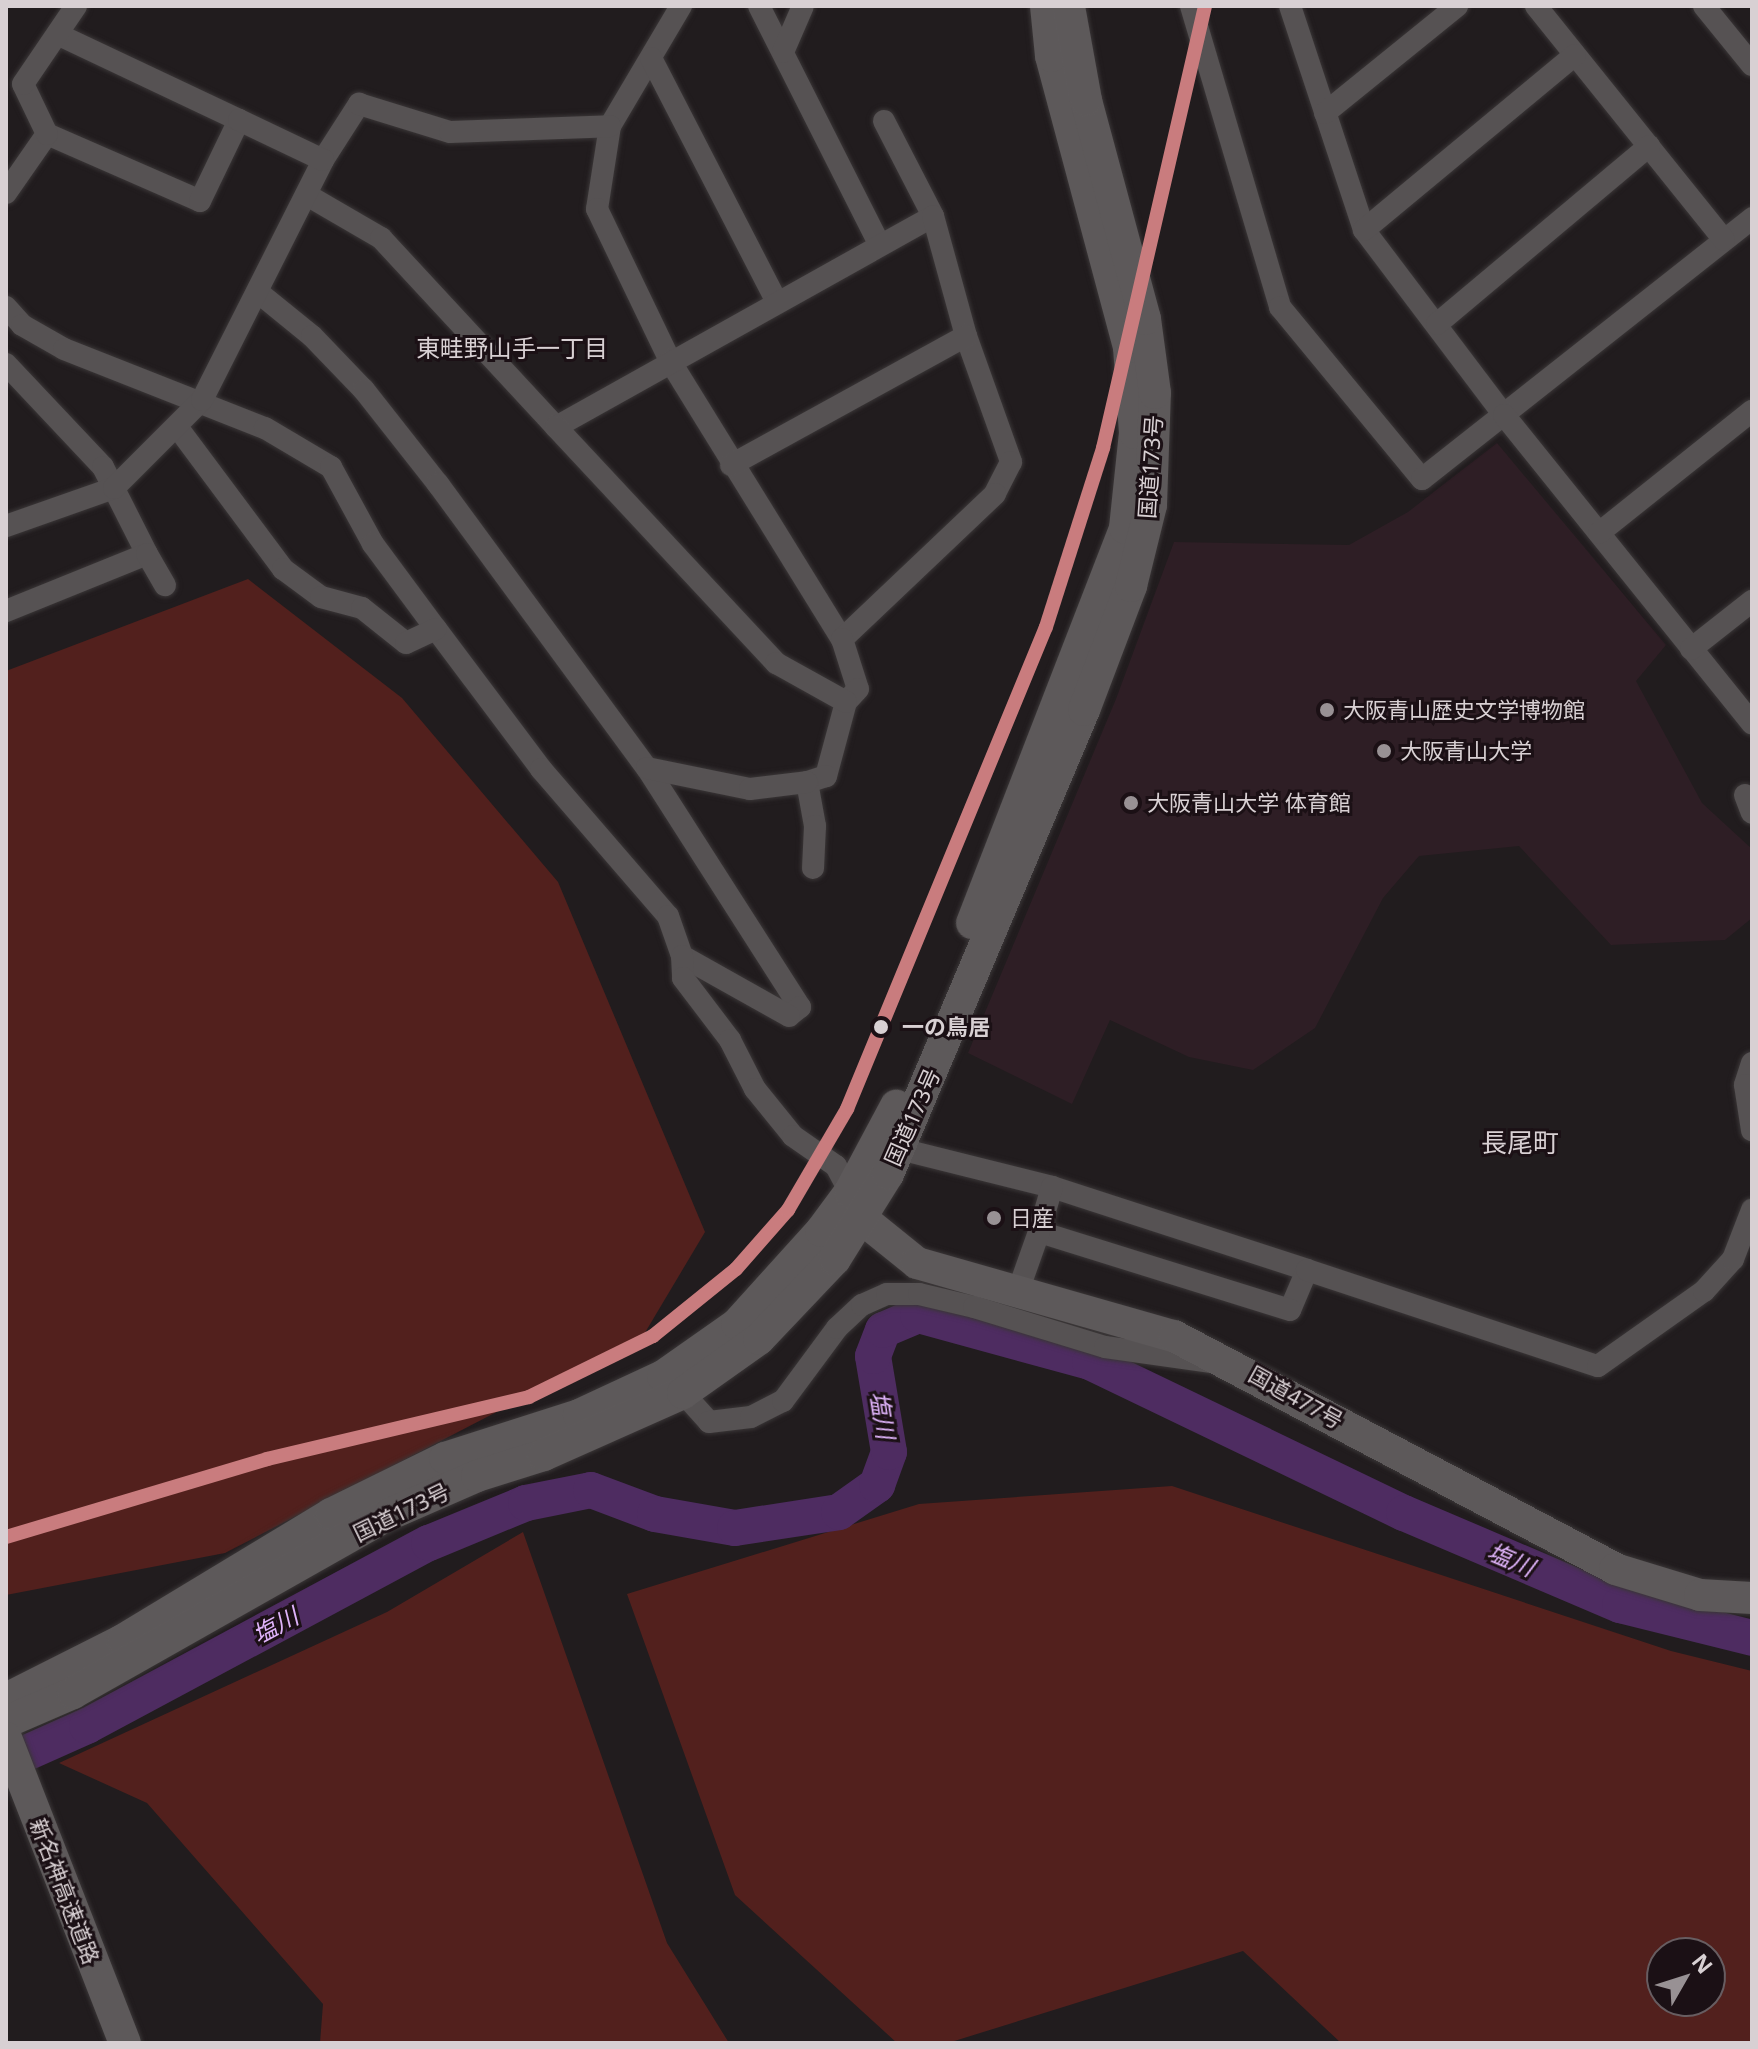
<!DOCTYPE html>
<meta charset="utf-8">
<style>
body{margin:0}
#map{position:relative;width:1758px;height:2049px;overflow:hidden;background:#211c1e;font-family:"Noto Sans","Noto Sans JP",sans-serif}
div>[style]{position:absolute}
.built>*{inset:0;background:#2e1e25}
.green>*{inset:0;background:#52201d}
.river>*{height:36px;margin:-18px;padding:0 18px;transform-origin:18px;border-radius:18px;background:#4e2c61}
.roads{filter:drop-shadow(0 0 2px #3a3637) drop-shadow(0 0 2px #3a3637)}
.minor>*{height:22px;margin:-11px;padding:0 11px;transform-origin:11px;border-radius:11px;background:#565253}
.highway>*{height:32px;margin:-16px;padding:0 16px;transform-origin:16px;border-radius:16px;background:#5d595a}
.rail-1>*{height:14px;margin:-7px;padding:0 7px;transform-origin:7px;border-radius:7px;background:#c97c7e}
.dots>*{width:22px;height:22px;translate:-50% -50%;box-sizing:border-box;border:4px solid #1b1015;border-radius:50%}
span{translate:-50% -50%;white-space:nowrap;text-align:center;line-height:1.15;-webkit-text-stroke:6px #1b1015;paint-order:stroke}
.street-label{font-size:22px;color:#d8d0d3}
.poi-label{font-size:22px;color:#d8d0d3}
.left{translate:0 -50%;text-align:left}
.stop-label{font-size:22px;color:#d8d0d3;font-weight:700}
.neighbourhood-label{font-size:24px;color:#d8d0d3}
.water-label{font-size:24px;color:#dfb3fa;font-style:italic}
.quarter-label{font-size:26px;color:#d8d0d3}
.frame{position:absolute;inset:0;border:8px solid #d8d0d3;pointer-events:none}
.north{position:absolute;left:1646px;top:1937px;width:80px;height:80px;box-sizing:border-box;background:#1b1015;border:2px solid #675d61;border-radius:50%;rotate:51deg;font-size:22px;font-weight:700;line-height:32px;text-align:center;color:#d8d0d3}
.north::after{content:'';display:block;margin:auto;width:28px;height:36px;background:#989194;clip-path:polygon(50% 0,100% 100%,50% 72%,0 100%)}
</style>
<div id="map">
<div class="built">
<div style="clip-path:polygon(1497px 443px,1666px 645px,1636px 681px,1702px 803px,1752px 849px,1752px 918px,1725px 940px,1611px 945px,1519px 846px,1419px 856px,1383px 898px,1315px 1028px,1253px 1070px,1189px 1057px,1110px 1020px,1072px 1104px,968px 1053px,1116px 699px,1174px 542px,1349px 545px,1408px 512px)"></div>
</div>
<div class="green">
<div style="clip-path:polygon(248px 579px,402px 698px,558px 882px,705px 1232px,643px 1336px,225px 1553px,6px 1595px,6px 671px)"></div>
<div style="clip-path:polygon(evenodd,1172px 1486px,1671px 1651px,1752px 1671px,1752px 2043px,1341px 2043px,1243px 1951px,948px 2043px,897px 2043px,735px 1895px,627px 1594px,919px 1504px,1172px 1486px,1662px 1953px,1710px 1953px,1710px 2001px,1662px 2001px,1662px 1953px)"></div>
<div style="clip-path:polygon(523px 1532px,667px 1943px,729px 2043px,320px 2043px,323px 2004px,147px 1803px,59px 1763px,387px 1612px)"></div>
</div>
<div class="river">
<div style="left:6px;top:1762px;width:89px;rotate:-24deg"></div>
<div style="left:87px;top:1726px;width:388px;rotate:-28.2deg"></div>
<div style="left:429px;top:1543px;width:105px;rotate:-22.4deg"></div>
<div style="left:526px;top:1503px;width:66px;rotate:-11.3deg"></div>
<div style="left:591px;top:1490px;width:68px;rotate:20.6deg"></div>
<div style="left:655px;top:1514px;width:81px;rotate:9.9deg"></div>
<div style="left:735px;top:1528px;width:105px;rotate:-8.7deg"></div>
<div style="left:839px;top:1512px;width:47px;rotate:-35.4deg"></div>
<div style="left:877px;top:1485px;width:35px;rotate:-70deg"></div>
<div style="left:889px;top:1452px;width:97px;rotate:-99.5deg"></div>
<div style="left:873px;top:1356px;width:28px;rotate:-69deg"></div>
<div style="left:883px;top:1330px;width:38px;rotate:-23deg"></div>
<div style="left:918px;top:1315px;width:178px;rotate:15.3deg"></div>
<div style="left:1090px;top:1362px;width:348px;rotate:25.7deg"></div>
<div style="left:1404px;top:1513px;width:235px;rotate:23.1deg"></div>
<div style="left:1620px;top:1605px;width:136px;rotate:14deg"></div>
</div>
<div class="roads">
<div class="minor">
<div style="left:681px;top:6px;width:139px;rotate:120.6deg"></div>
<div style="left:610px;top:126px;width:84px;rotate:98.9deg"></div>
<div style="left:597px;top:209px;width:169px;rotate:64.3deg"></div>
<div style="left:670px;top:361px;width:327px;rotate:58.3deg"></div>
<div style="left:759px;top:6px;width:267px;rotate:63.2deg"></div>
<div style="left:1191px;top:6px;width:314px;rotate:73.5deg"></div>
<div style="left:1280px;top:307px;width:223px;rotate:50.5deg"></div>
<div style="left:1422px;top:479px;width:421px;rotate:-38.3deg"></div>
<div style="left:1290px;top:6px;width:236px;rotate:71.7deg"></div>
<div style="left:1364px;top:230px;width:232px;rotate:52.9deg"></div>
<div style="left:1504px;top:415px;width:396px;rotate:51.2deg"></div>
<div style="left:1536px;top:6px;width:300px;rotate:51.2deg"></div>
<div style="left:1704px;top:6px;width:76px;rotate:50.9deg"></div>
<div style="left:783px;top:52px;width:50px;rotate:-66.5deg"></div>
<div style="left:651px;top:58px;width:272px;rotate:62.7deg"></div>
<div style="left:1325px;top:113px;width:170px;rotate:-39deg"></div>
<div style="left:884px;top:121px;width:107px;rotate:62.7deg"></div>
<div style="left:47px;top:134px;width:167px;rotate:23.6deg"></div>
<div style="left:200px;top:201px;width:90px;rotate:-64.3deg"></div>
<div style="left:239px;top:120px;width:201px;rotate:-154.7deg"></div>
<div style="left:323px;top:160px;width:67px;rotate:-57.3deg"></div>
<div style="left:359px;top:104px;width:95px;rotate:17.1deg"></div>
<div style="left:450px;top:132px;width:160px;rotate:-2.1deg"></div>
<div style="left:6px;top:193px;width:72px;rotate:-55.2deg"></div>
<div style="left:47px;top:134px;width:55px;rotate:-115.6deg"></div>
<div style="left:23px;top:84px;width:94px;rotate:-55.8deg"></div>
<div style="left:307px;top:195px;width:86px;rotate:30.2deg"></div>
<div style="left:381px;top:238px;width:258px;rotate:47.2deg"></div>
<div style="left:556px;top:427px;width:432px;rotate:-29.2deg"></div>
<div style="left:933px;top:216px;width:124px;rotate:74.6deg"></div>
<div style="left:966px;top:336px;width:134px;rotate:70.3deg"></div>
<div style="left:1011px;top:462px;width:36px;rotate:117deg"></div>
<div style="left:995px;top:494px;width:211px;rotate:136.5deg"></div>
<div style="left:842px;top:639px;width:52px;rotate:72.3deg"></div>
<div style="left:858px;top:689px;width:18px;rotate:133deg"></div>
<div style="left:846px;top:702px;width:77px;rotate:105.1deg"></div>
<div style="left:826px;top:776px;width:20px;rotate:162deg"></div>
<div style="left:807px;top:782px;width:45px;rotate:79.7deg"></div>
<div style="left:815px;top:826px;width:42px;rotate:92.7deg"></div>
<div style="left:1364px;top:230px;width:274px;rotate:-39.7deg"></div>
<div style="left:259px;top:293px;width:68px;rotate:39.1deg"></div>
<div style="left:312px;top:336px;width:75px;rotate:46.1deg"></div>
<div style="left:364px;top:390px;width:120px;rotate:51.8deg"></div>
<div style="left:438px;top:484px;width:353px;rotate:53.7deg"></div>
<div style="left:647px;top:768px;width:284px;rotate:57.4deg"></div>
<div style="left:800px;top:1007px;width:14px;rotate:141deg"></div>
<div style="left:789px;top:1016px;width:123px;rotate:-150.7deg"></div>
<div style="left:6px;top:307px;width:24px;rotate:48deg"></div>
<div style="left:22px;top:325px;width:48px;rotate:29.7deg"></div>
<div style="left:64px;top:349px;width:216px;rotate:21.5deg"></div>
<div style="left:265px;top:428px;width:77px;rotate:30.6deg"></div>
<div style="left:331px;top:467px;width:88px;rotate:61.4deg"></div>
<div style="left:373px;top:544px;width:106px;rotate:53.5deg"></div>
<div style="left:436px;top:629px;width:175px;rotate:53.1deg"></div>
<div style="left:541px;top:769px;width:194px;rotate:49.2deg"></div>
<div style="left:668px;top:916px;width:42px;rotate:70.7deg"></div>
<div style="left:682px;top:956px;width:22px;rotate:87deg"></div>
<div style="left:683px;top:978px;width:78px;rotate:52.8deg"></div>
<div style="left:730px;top:1040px;width:55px;rotate:63deg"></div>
<div style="left:755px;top:1089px;width:60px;rotate:51deg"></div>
<div style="left:793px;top:1136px;width:52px;rotate:34.9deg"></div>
<div style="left:836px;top:1166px;width:30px;rotate:62deg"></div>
<div style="left:1437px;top:324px;width:277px;rotate:-40deg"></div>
<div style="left:6px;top:364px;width:141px;rotate:46.7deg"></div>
<div style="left:103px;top:467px;width:97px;rotate:63.2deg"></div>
<div style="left:556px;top:427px;width:323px;rotate:47deg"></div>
<div style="left:776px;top:663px;width:80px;rotate:29.1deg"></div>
<div style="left:178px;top:428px;width:176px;rotate:53.3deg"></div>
<div style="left:283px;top:569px;width:47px;rotate:36.4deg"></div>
<div style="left:321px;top:597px;width:42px;rotate:15deg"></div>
<div style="left:362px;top:608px;width:56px;rotate:38.5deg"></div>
<div style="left:406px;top:643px;width:33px;rotate:-25deg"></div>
<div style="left:731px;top:465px;width:268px;rotate:-28.8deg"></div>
<div style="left:6px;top:526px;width:114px;rotate:-19.4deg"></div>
<div style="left:114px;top:488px;width:124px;rotate:-45deg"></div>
<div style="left:202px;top:400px;width:269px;rotate:-63.2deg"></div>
<div style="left:323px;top:160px;width:93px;rotate:-154.5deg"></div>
<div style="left:1599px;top:533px;width:196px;rotate:-38.6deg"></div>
<div style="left:6px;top:611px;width:152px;rotate:-22deg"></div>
<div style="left:147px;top:554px;width:36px;rotate:60deg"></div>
<div style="left:1691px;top:649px;width:78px;rotate:-38.2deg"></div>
<div style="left:647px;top:768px;width:105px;rotate:11.5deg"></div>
<div style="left:750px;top:789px;width:57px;rotate:-7deg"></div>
<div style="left:1745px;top:795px;width:19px;rotate:69deg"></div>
<div style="left:1752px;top:1063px;width:23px;rotate:108deg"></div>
<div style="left:1745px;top:1085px;width:46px;rotate:81.2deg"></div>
<div style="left:900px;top:1149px;width:157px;rotate:14deg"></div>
<div style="left:1052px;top:1187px;width:268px;rotate:18deg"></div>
<div style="left:1307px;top:1270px;width:43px;rotate:113deg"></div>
<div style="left:1290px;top:1310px;width:263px;rotate:-162.7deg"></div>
<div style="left:1039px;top:1232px;width:47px;rotate:-73.9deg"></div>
<div style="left:1307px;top:1270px;width:306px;rotate:18.3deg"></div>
<div style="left:1598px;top:1366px;width:130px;rotate:-35.3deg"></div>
<div style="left:1704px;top:1291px;width:43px;rotate:-47.8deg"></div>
<div style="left:1733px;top:1259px;width:53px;rotate:-68.8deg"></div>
<div style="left:1017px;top:1294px;width:66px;rotate:-70.5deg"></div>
<div style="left:683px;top:1393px;width:39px;rotate:48deg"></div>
<div style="left:709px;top:1422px;width:42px;rotate:-6.8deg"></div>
<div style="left:751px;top:1417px;width:36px;rotate:-27deg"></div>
<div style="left:783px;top:1401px;width:91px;rotate:-53.5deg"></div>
<div style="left:837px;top:1328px;width:34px;rotate:-43deg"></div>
<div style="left:862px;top:1305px;width:27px;rotate:-24deg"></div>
<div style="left:887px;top:1294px;width:32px"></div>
<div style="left:919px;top:1294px;width:57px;rotate:13.3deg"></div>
<div style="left:974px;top:1307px;width:137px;rotate:17deg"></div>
<div style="left:1105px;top:1347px;width:113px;rotate:8.1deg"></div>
</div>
<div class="highway">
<div style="left:972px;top:923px;width:424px;rotate:-68.8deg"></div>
<div style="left:1125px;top:528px;width:96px;rotate:-84deg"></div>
<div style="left:1135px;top:433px;width:86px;rotate:-94deg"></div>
<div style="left:1129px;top:347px;width:301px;rotate:-105deg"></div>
<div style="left:1051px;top:56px;width:50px;rotate:-95.7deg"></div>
<div style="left:852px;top:1198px;width:21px;rotate:67deg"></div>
<div style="left:860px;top:1217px;width:73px;rotate:38.9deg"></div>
<div style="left:917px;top:1263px;width:267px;rotate:15.9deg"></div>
<div style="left:1174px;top:1336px;width:499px;rotate:27.8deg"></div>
<div style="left:1615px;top:1569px;width:89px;rotate:17deg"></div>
<div style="left:1700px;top:1595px;width:52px;rotate:3.3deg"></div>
<div style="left:6px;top:1699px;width:131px;rotate:-26.8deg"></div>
<div style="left:123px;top:1640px;width:243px;rotate:-31.2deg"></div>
<div style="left:331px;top:1514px;width:127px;rotate:-26.2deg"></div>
<div style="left:445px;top:1458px;width:141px;rotate:-17.8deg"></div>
<div style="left:579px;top:1415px;width:93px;rotate:-24.9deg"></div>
<div style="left:663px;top:1376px;width:90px;rotate:-35.1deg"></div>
<div style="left:737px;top:1324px;width:125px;rotate:-47.9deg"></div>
<div style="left:821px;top:1231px;width:49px;rotate:-53.4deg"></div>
<div style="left:850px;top:1192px;width:98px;rotate:-61.9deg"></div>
<div style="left:6px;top:1722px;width:73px;rotate:-23.4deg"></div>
<div style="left:73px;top:1693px;width:364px;rotate:-29.5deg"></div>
<div style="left:390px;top:1514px;width:95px;rotate:-23.6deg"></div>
<div style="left:477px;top:1476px;width:70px;rotate:-17.4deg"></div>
<div style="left:544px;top:1455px;width:152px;rotate:-24deg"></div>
<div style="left:683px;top:1393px;width:93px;rotate:-35.4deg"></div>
<div style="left:759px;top:1339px;width:110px;rotate:-46.5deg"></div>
<div style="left:835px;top:1259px;width:100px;rotate:-58.1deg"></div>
<div style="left:888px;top:1174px;width:504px;rotate:-67.1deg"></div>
<div style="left:1084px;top:710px;width:133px;rotate:-69.2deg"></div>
<div style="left:1131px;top:586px;width:83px;rotate:-76.1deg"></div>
<div style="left:1151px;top:505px;width:112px;rotate:-88deg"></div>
<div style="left:1155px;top:393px;width:75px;rotate:-97.7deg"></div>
<div style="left:1145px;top:319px;width:227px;rotate:-105.1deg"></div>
<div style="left:1086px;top:100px;width:96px;rotate:-100.3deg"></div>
<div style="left:6px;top:1738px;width:327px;rotate:68.7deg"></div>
</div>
</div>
<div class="rail-1">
<div style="left:6px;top:1537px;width:272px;rotate:-16.6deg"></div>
<div style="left:267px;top:1459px;width:269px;rotate:-13.3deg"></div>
<div style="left:529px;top:1397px;width:138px;rotate:-26.2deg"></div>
<div style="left:653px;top:1336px;width:107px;rotate:-38.9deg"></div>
<div style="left:736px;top:1269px;width:79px;rotate:-48.6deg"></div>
<div style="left:788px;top:1210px;width:117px;rotate:-59.7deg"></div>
<div style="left:847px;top:1109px;width:521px;rotate:-67.57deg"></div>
<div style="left:1046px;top:627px;width:188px;rotate:-72.3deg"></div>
<div style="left:1103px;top:448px;width:454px;rotate:-77deg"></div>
</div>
<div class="dots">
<div style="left:1327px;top:710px;background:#989194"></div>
<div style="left:1384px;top:751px;background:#989194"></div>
<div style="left:1131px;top:803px;background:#989194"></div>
<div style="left:881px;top:1027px;background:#d8d0d3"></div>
<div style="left:994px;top:1218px;background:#989194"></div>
</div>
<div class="street-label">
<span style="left:1150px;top:467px;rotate:-86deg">国道173号</span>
<span style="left:912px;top:1117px;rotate:-66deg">国道173号</span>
<span style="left:1296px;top:1397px;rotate:29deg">国道477号</span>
<span style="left:401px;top:1512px;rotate:-26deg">国道173号</span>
<span style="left:65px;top:1891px;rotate:69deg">新名神高速道路</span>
</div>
<div class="poi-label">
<span class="left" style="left:1343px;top:710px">大阪青山歴史文学博物館</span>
<span class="left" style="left:1400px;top:751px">大阪青山大学</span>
<span class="left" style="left:1147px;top:803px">大阪青山大学 体育館</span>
<span class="left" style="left:1010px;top:1218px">日産</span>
</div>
<div class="stop-label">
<span class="left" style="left:902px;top:1027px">一の鳥居</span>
</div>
<div class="neighbourhood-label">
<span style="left:512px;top:348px">東畦野山手一丁目</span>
</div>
<div class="water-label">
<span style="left:883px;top:1415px;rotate:81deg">塩川</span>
<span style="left:1511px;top:1559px;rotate:23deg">塩川</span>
<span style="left:275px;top:1625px;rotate:-28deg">塩川</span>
</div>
<div class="quarter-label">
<span style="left:1520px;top:1143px">長尾町</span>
</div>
<div class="frame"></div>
<div class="north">N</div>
</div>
